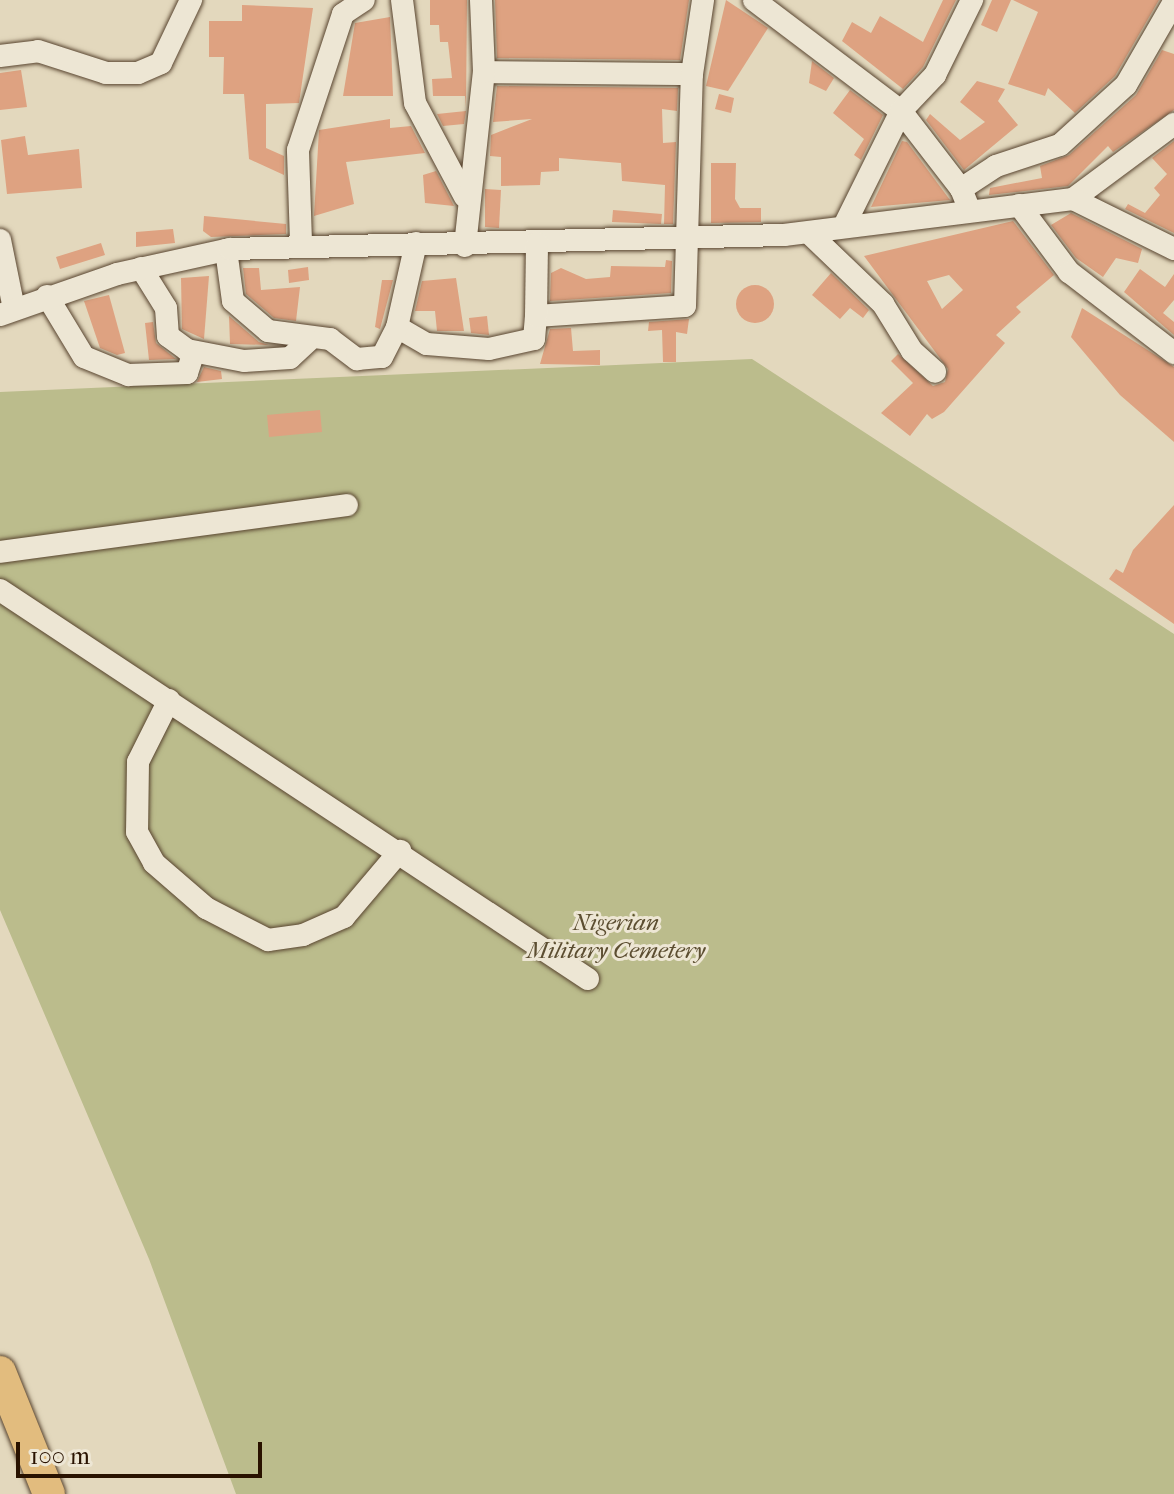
<!DOCTYPE html>
<style>
body{margin:0}
#map{position:relative;width:1174px;height:1494px;overflow:hidden;background:#e3d8bd;font-family:"IM FELL French Canon",serif}
div>[style]{position:absolute}
.green>*{inset:0;background:#bbbc8c}
.building>*{inset:0;background:#dea281}
.round{border-radius:50%}
.roads{filter:drop-shadow(0 0 2px #58442f) drop-shadow(0 0 2px #58442f)}
.minor>*{height:22px;margin:-11px;padding:0 11px;transform-origin:11px;border-radius:11px;background:#ede6d4}
.highway>*{height:32px;margin:-16px;padding:0 16px;transform-origin:16px;border-radius:16px;background:#e2bc7e}
span{translate:-50% -50%;white-space:nowrap;text-align:center;line-height:1.15;-webkit-text-stroke:6px #ede6d4;paint-order:stroke}
.park-label{font-size:24px;color:#5c4e31;font-style:italic}
.scale{position:absolute;left:16px;top:1442px;width:246px;height:36px;box-sizing:border-box;border:4px solid #291200;border-top:0;padding-left:10px;font-size:24px;line-height:28px;white-space:nowrap;color:#291200;-webkit-text-stroke:6px #ede6d4;paint-order:stroke}
</style>
<div id="map">
<div class="green">
<div style="clip-path:polygon(752px 359px,1174px 634px,1174px 1494px,236px 1494px,149px 1259px,0 910px,0 392px)"></div>
</div>
<div class="building">
<div style="clip-path:polygon(430px 0,467px 0,466px 107px,465px 96px,433px 96px,432px 79px,452px 78px,448px 42px,440px 42px,439px 25px,430px 25px)"></div>
<div style="clip-path:polygon(495px 0,689px 0,680px 60px,497px 58px)"></div>
<div style="clip-path:polygon(726px 0,768px 28px,728px 91px,706px 86px)"></div>
<div style="clip-path:polygon(943px 0,956px 0,923px 67px,903px 89px,842px 41px,852px 22px,871px 33px,880px 16px,923px 42px)"></div>
<div style="clip-path:polygon(992px 0,1011px 0,997px 32px,981px 25px)"></div>
<div style="clip-path:polygon(1013px 0,1159px 0,1115px 76px,1075px 113px,1048px 88px,1045px 96px,1008px 84px,1038px 12px)"></div>
<div style="clip-path:polygon(242px 5px,313px 8px,299px 103px,266px 104px,266px 148px,284px 156px,284px 175px,249px 159px,244px 94px,223px 94px,224px 57px,209px 57px,209px 21px,242px 21px)"></div>
<div style="clip-path:polygon(390px 17px,393px 96px,343px 96px,355px 23px)"></div>
<div style="clip-path:polygon(1162px 50px,1174px 54px,1174px 110px,1113px 152px,1108px 146px,1068px 186px,989px 195px,990px 188px,1042px 178px,1040px 166px,1069px 155px,1136px 95px)"></div>
<div style="clip-path:polygon(812px 61px,834px 78px,826px 91px,809px 83px)"></div>
<div style="clip-path:polygon(21px 70px,27px 107px,0 110px,0 73px)"></div>
<div style="clip-path:polygon(977px 81px,1005px 89px,998px 101px,1018px 125px,964px 170px,926px 120px,930px 114px,960px 140px,985px 122px,960px 102px)"></div>
<div style="clip-path:polygon(497px 86px,678px 88px,677px 111px,662px 109px,663px 143px,676px 142px,673px 224px,664px 224px,665px 185px,622px 181px,621px 163px,559px 158px,559px 171px,541px 172px,540px 185px,501px 186px,501px 157px,490px 156px,491px 135px,532px 119px,493px 122px)"></div>
<div style="clip-path:polygon(850px 90px,883px 115px,861px 160px,854px 155px,864px 139px,833px 113px)"></div>
<div style="clip-path:polygon(719px 94px,734px 98px,731px 113px,715px 109px)"></div>
<div style="clip-path:polygon(466px 111px,464px 124px,443px 126px,437px 114px)"></div>
<div style="clip-path:polygon(390px 119px,390px 128px,411px 126px,425px 153px,346px 162px,354px 204px,314px 216px,319px 130px)"></div>
<div style="clip-path:polygon(25px 136px,28px 155px,79px 149px,82px 188px,7px 194px,1px 140px)"></div>
<div style="clip-path:polygon(902px 141px,907px 142px,950px 200px,871px 207px)"></div>
<div style="clip-path:polygon(1174px 141px,1174px 233px,1125px 209px,1128px 204px,1145px 213px,1160px 195px,1154px 188px,1167px 174px,1152px 158px)"></div>
<div style="clip-path:polygon(711px 163px,736px 163px,735px 199px,740px 208px,761px 208px,761px 222px,711px 223px)"></div>
<div style="clip-path:polygon(436px 171px,453px 204px,454px 206px,425px 203px,423px 175px)"></div>
<div style="clip-path:polygon(485px 189px,501px 190px,499px 228px,485px 227px)"></div>
<div style="clip-path:polygon(613px 210px,662px 214px,661px 224px,612px 222px)"></div>
<div style="clip-path:polygon(1071px 213px,1142px 249px,1138px 263px,1116px 258px,1103px 277px,1076px 258px,1051px 225px)"></div>
<div style="clip-path:polygon(204px 216px,286px 224px,286px 234px,211px 237px,203px 231px)"></div>
<div style="clip-path:polygon(evenodd,1013px 221px,1054px 275px,1016px 307px,1021px 312px,996px 335px,1005px 343px,944px 412px,932px 419px,927px 414px,910px 436px,881px 413px,913px 383px,891px 361px,898px 354px,933px 386px,945px 382px,948px 369px,864px 256px,1013px 221px,949px 275px,963px 290px,942px 309px,927px 281px,949px 275px)"></div>
<div style="clip-path:polygon(173px 229px,175px 243px,136px 247px,136px 232px)"></div>
<div style="clip-path:polygon(101px 243px,105px 255px,60px 269px,56px 257px)"></div>
<div style="clip-path:polygon(666px 260px,672px 261px,671px 293px,550px 301px,551px 273px,561px 268px,586px 279px,610px 277px,611px 266px,665px 267px)"></div>
<div style="clip-path:polygon(308px 267px,309px 280px,289px 283px,288px 270px)"></div>
<div style="clip-path:polygon(243px 268px,259px 268px,261px 290px,300px 287px,296px 321px,274px 318px,246px 294px)"></div>
<div style="clip-path:polygon(1140px 269px,1165px 287px,1174px 274px,1174px 300px,1163px 313px,1174px 322px,1174px 335px,1124px 292px)"></div>
<div style="clip-path:polygon(831px 273px,869px 310px,863px 318px,850px 308px,840px 319px,812px 295px)"></div>
<div style="clip-path:polygon(209px 276px,204px 339px,182px 329px,181px 278px)"></div>
<div style="clip-path:polygon(456px 278px,464px 331px,437px 331px,435px 311px,415px 311px,422px 281px)"></div>
<div style="clip-path:polygon(382px 280px,393px 280px,380px 329px,375px 327px)"></div>
<div class="round" style="left:736px;top:285px;width:38px;height:38px"></div>
<div style="clip-path:polygon(109px 295px,125px 353px,117px 355px,100px 348px,84px 301px)"></div>
<div style="clip-path:polygon(1082px 308px,1174px 367px,1174px 442px,1120px 395px,1071px 337px)"></div>
<div style="clip-path:polygon(229px 316px,259px 342px,269px 345px,230px 344px)"></div>
<div style="clip-path:polygon(487px 316px,489px 335px,471px 333px,469px 318px)"></div>
<div style="clip-path:polygon(689px 319px,687px 334px,676px 332px,676px 362px,663px 362px,662px 330px,648px 331px,649px 322px)"></div>
<div style="clip-path:polygon(153px 322px,156px 343px,176px 359px,149px 360px,145px 323px)"></div>
<div style="clip-path:polygon(571px 328px,573px 351px,600px 350px,600px 365px,540px 364px,550px 329px)"></div>
<div style="clip-path:polygon(204px 367px,221px 371px,222px 379px,197px 382px)"></div>
<div style="clip-path:polygon(320px 410px,322px 432px,269px 437px,267px 415px)"></div>
<div style="clip-path:polygon(1174px 505px,1174px 624px,1109px 579px,1116px 569px,1123px 573px,1133px 550px)"></div>
</div>
<div class="roads">
<div class="minor">
<div style="left:402px;top:0;width:104px;rotate:82.8deg"></div>
<div style="left:415px;top:103px;width:106px;rotate:62deg"></div>
<div style="left:754px;top:0;width:184px;rotate:37.1deg"></div>
<div style="left:901px;top:111px;width:98px;rotate:52.4deg"></div>
<div style="left:0;top:56px;width:38px;rotate:-7deg"></div>
<div style="left:38px;top:51px;width:71px;rotate:17.9deg"></div>
<div style="left:106px;top:73px;width:32px"></div>
<div style="left:138px;top:73px;width:25px;rotate:-23deg"></div>
<div style="left:161px;top:63px;width:70px;rotate:-64.5deg"></div>
<div style="left:484px;top:72px;width:208px;rotate:0.6deg"></div>
<div style="left:1073px;top:199px;width:126px;rotate:-36.6deg"></div>
<div style="left:1019px;top:205px;width:84px;rotate:53.3deg"></div>
<div style="left:1069px;top:272px;width:133px;rotate:37.6deg"></div>
<div style="left:970px;top:211px;width:24px;rotate:-112deg"></div>
<div style="left:961px;top:189px;width:42px;rotate:-33.3deg"></div>
<div style="left:996px;top:166px;width:67px;rotate:-18.2deg"></div>
<div style="left:1060px;top:145px;width:89px;rotate:-42.3deg"></div>
<div style="left:1126px;top:85px;width:96px;rotate:-60deg"></div>
<div style="left:844px;top:226px;width:128px;rotate:-63.6deg"></div>
<div style="left:901px;top:111px;width:50px;rotate:-46.6deg"></div>
<div style="left:935px;top:75px;width:84px;rotate:-63.7deg"></div>
<div style="left:809px;top:233px;width:103px;rotate:43.8deg"></div>
<div style="left:883px;top:304px;width:55px;rotate:58.3deg"></div>
<div style="left:912px;top:351px;width:31px;rotate:42deg"></div>
<div style="left:0;top:240px;width:70px;rotate:78.5deg"></div>
<div style="left:301px;top:242px;width:92px;rotate:-91.9deg"></div>
<div style="left:298px;top:150px;width:143px;rotate:-71.7deg"></div>
<div style="left:343px;top:14px;width:25px;rotate:-34deg"></div>
<div style="left:416px;top:243px;width:86px;rotate:102.7deg"></div>
<div style="left:397px;top:327px;width:34px;rotate:30deg"></div>
<div style="left:427px;top:344px;width:62px;rotate:4.6deg"></div>
<div style="left:489px;top:349px;width:46px;rotate:-12.5deg"></div>
<div style="left:534px;top:339px;width:23px;rotate:-85deg"></div>
<div style="left:536px;top:316px;width:149px;rotate:-3.8deg"></div>
<div style="left:685px;top:306px;width:232px;rotate:-88.3deg"></div>
<div style="left:692px;top:74px;width:75px;rotate:-81.5deg"></div>
<div style="left:465px;top:246px;width:175px;rotate:-83.8deg"></div>
<div style="left:484px;top:72px;width:72px;rotate:-92.4deg"></div>
<div style="left:226px;top:250px;width:51px;rotate:82.2deg"></div>
<div style="left:233px;top:301px;width:46px;rotate:40.6deg"></div>
<div style="left:268px;top:331px;width:63px;rotate:7.4deg"></div>
<div style="left:330px;top:339px;width:34px;rotate:37deg"></div>
<div style="left:357px;top:359px;width:25px;rotate:-5deg"></div>
<div style="left:382px;top:357px;width:34px;rotate:-63deg"></div>
<div style="left:141px;top:268px;width:47px;rotate:58deg"></div>
<div style="left:166px;top:308px;width:28px;rotate:86deg"></div>
<div style="left:168px;top:336px;width:24px;rotate:36deg"></div>
<div style="left:187px;top:350px;width:58px;rotate:10.9deg"></div>
<div style="left:244px;top:361px;width:46px;rotate:-3.7deg"></div>
<div style="left:290px;top:358px;width:25px;rotate:-43deg"></div>
<div style="left:47px;top:296px;width:71px;rotate:58.8deg"></div>
<div style="left:84px;top:357px;width:48px;rotate:22.2deg"></div>
<div style="left:128px;top:375px;width:59px;rotate:-1.9deg"></div>
<div style="left:187px;top:373px;width:22px;rotate:-72deg"></div>
<div style="left:0;top:315px;width:124px;rotate:-19.3deg"></div>
<div style="left:117px;top:274px;width:116px;rotate:-12.5deg"></div>
<div style="left:230px;top:249px;width:554px;rotate:-1.45deg"></div>
<div style="left:784px;top:235px;width:291px;rotate:-7.1deg"></div>
<div style="left:1073px;top:199px;width:113px;rotate:26.3deg"></div>
<div style="left:536px;top:316px;width:73px;rotate:-89.2deg"></div>
<div style="left:0;top:552px;width:350px;rotate:-7.7deg"></div>
<div style="left:0;top:590px;width:705px;rotate:33.49deg"></div>
<div style="left:169px;top:700px;width:69px;rotate:116.6deg"></div>
<div style="left:138px;top:762px;width:70px;rotate:90.8deg"></div>
<div style="left:137px;top:832px;width:35px;rotate:61deg"></div>
<div style="left:154px;top:863px;width:69px;rotate:40.9deg"></div>
<div style="left:206px;top:908px;width:70px;rotate:27.3deg"></div>
<div style="left:268px;top:940px;width:35px;rotate:-8deg"></div>
<div style="left:303px;top:935px;width:45px;rotate:-23.7deg"></div>
<div style="left:344px;top:917px;width:87px;rotate:-49.7deg"></div>
</div>
<div class="highway">
<div style="left:0;top:1372px;width:131px;rotate:68.1deg"></div>
</div>
</div>
<div class="park-label">
<span style="left:616px;top:937px">Nigerian<br>Military Cemetery</span>
</div>
<div class="scale">100 m</div>
</div>
